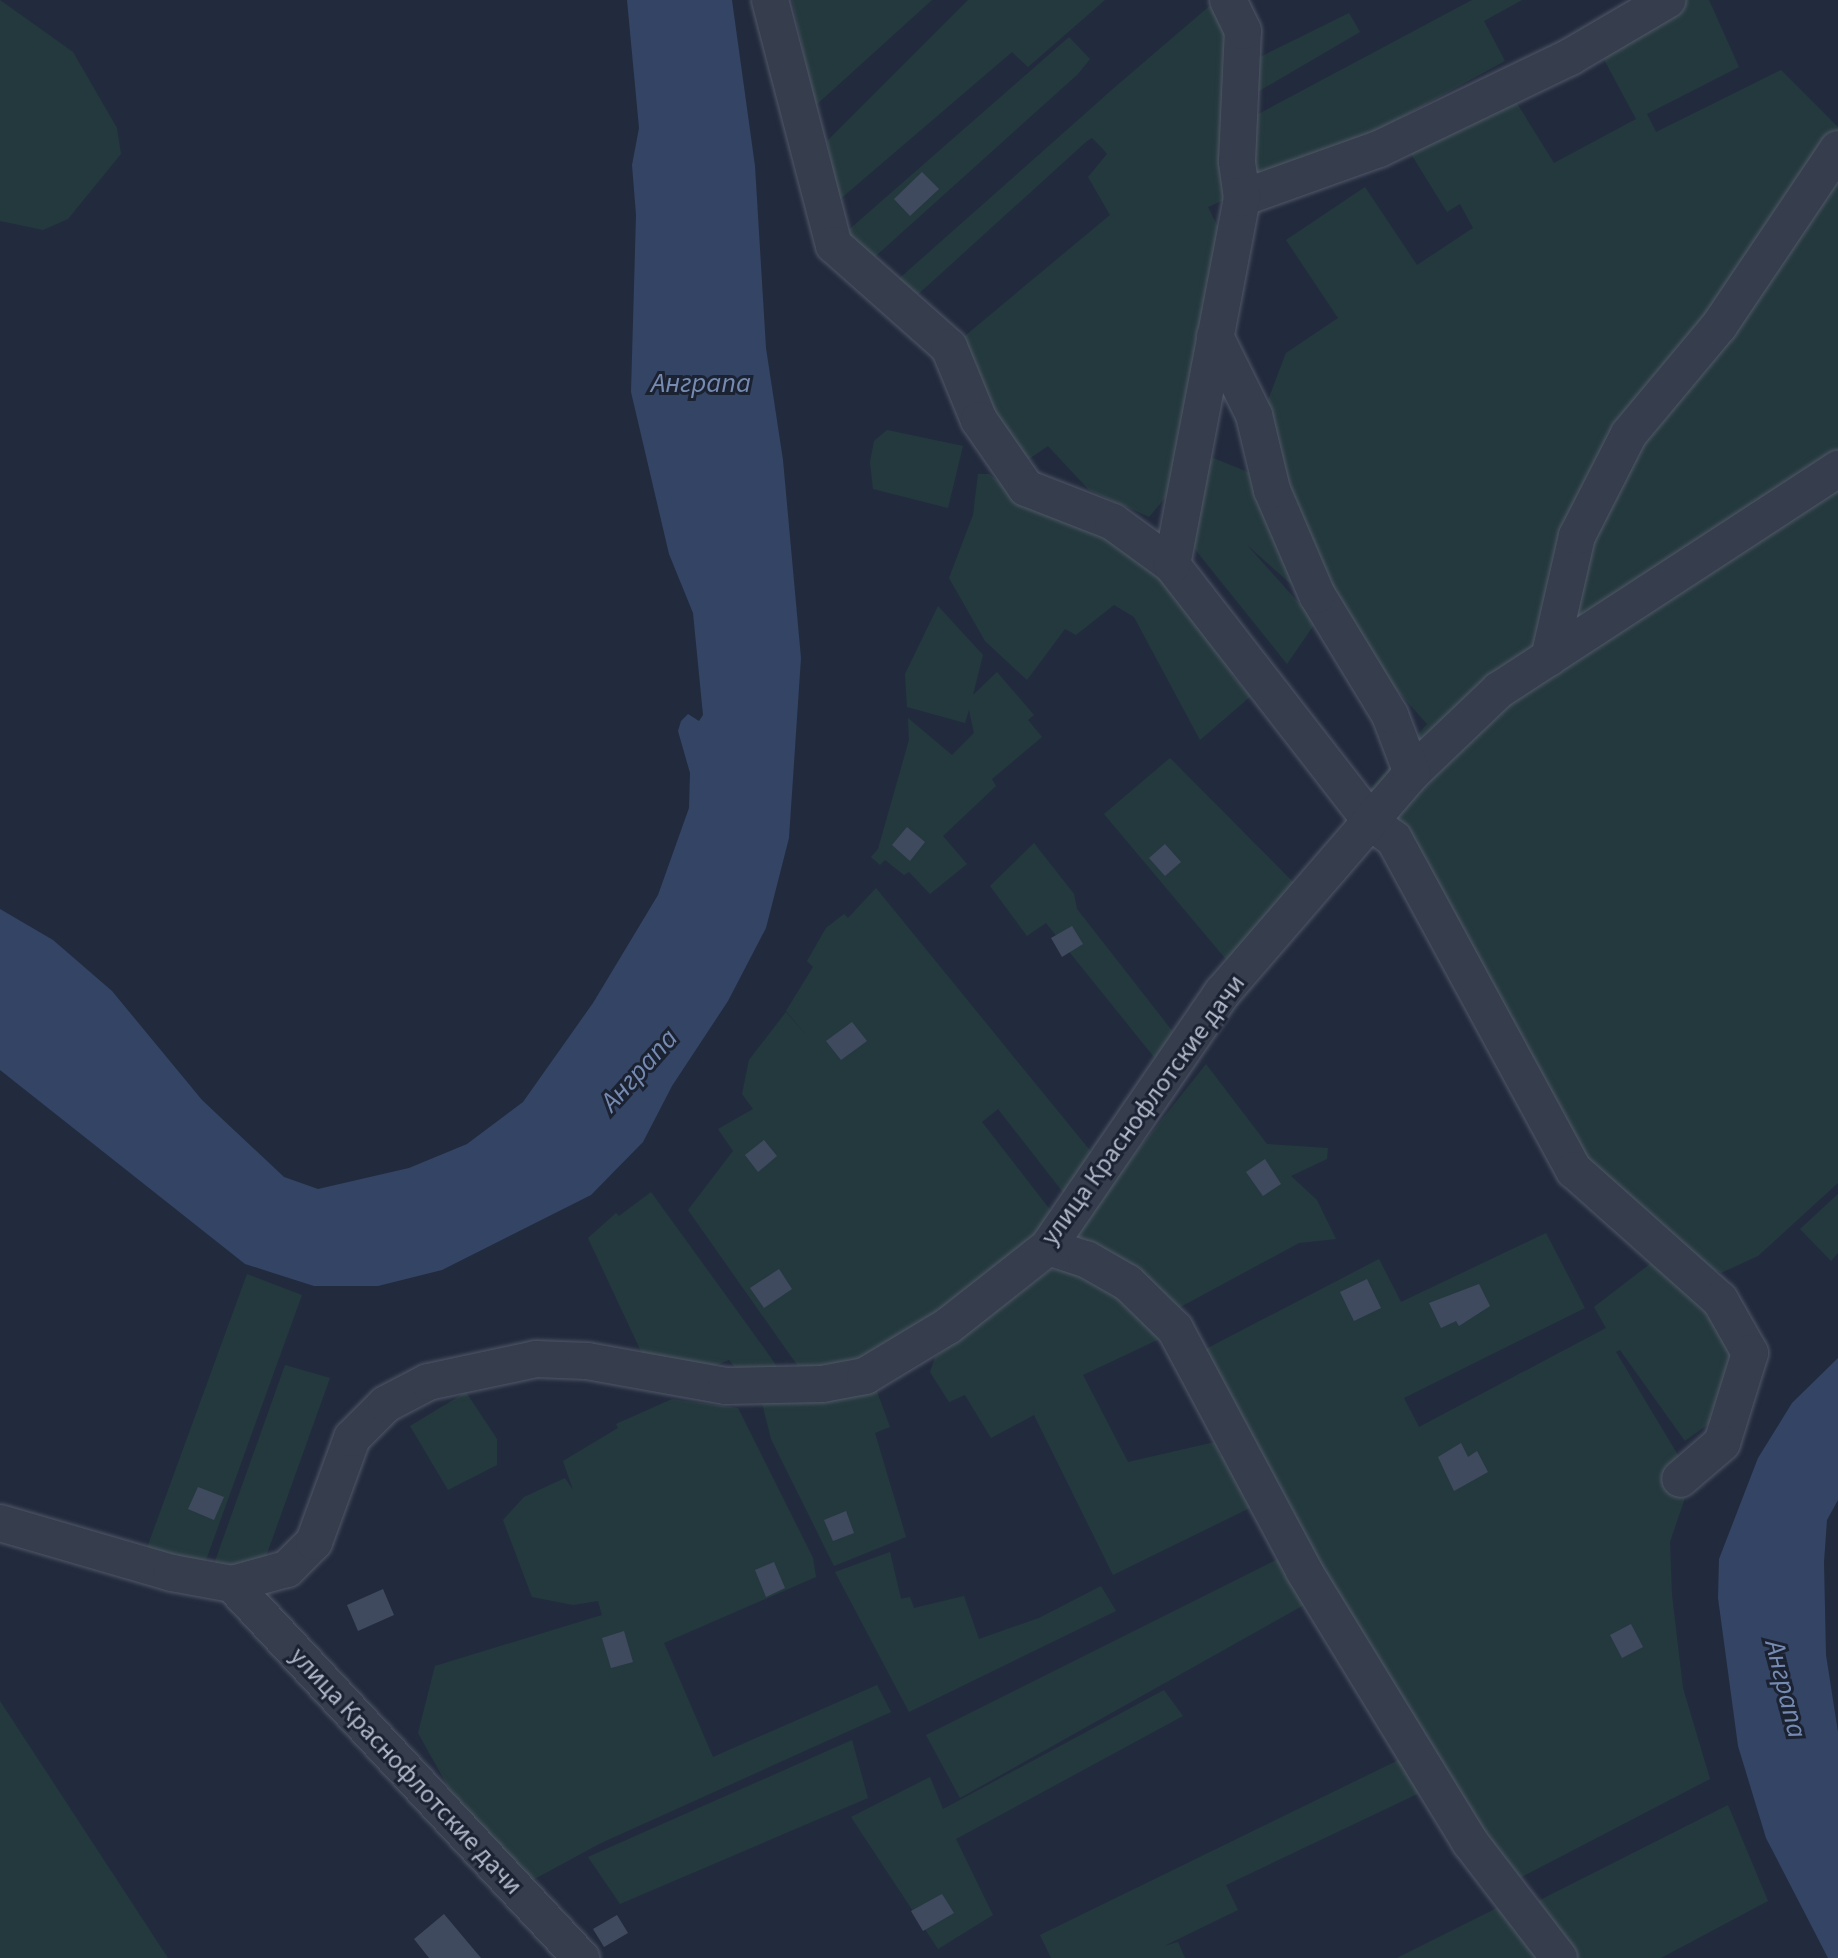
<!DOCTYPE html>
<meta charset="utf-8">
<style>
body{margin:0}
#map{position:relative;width:1838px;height:1958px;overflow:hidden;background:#222b3d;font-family:"Source Sans 3",sans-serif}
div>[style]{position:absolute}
.green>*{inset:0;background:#24393e}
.water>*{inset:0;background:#344465}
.building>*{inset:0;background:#404a5f}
.roads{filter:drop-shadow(0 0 2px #515868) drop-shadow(0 0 2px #515868)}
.minor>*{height:36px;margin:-18px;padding:0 18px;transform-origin:18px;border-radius:18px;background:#363d4d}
span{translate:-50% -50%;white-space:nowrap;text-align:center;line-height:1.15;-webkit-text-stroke:6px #1b2232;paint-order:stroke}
.street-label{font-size:26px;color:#b1b8c9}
.water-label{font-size:28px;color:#778bb2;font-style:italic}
</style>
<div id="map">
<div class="green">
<div style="clip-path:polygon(0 0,73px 52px,117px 128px,121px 154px,68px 219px,43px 230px,0 221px)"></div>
<div style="clip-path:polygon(792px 0,932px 0,815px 106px)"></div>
<div style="clip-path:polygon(968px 0,1105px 0,1028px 67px,1012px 52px,838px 201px,827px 141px)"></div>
<div style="clip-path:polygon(1227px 0,1233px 125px,1219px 136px,1229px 147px,1238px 194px,1208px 207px,1217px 225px,1233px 216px,1186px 448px,1166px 497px,1149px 517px,1089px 490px,1048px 446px,1029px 459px,1005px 440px,976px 363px,960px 340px,1110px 215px,1088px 177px,1107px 154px,1103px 149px,1092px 138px,1087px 141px,914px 298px,893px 284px,1114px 88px,1213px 3px)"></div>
<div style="clip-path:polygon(1472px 0,1522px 0,1484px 21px,1505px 61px,1347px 147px,1258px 185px,1249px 119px)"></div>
<div style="clip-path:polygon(1666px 0,1709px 0,1739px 67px,1647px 114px,1656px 132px,1781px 70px,1838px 127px,1838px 1183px,1758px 1256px,1721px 1273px,1705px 1265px,1623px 1195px,1579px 1149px,1366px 794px,1427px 724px,1347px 634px,1247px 545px,1316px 622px,1287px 664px,1194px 548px,1206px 455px,1255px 475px,1250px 447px,1286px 353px,1338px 318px,1286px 240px,1365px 187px,1417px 265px,1473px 228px,1460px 204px,1447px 212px,1403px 141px,1505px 84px,1554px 163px,1636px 119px,1593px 39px)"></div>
<div style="clip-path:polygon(1349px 13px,1360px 32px,1249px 97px,1256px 59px)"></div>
<div style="clip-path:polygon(1069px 37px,1090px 59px,1078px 74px,868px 263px,844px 234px)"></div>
<div style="clip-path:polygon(887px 430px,963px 446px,948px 508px,873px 489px,870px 462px,874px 441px)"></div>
<div style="clip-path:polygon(978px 474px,989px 474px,1023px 500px,1149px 547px,1247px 663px,1232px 675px,1251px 696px,1200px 740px,1134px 617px,1114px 605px,1076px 635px,1065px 629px,1027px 680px,985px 641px,949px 578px,973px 515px)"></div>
<div style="clip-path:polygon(938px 606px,983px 655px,973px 695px,997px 672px,1034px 715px,1028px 720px,1042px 737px,992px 779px,996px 786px,943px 836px,967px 864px,930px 894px,909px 872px,904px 875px,885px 860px,880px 865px,871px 857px,878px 849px,909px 740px,908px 718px,952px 755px,974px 733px,969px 710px,965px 723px,907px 707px,905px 674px)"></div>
<div style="clip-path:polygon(1170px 758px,1298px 887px,1229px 963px,1104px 814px)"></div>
<div style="clip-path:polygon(1034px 843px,1074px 894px,1077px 909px,1177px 1037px,1158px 1062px,1046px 923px,1027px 936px,990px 886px)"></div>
<div style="clip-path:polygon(876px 888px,1097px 1159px,1069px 1200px,998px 1109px,982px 1122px,1055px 1216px,918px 1339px,807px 1379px,688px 1210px,733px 1151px,718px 1129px,753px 1109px,742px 1094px,749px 1060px,786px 1012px,808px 1037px,786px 1011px,813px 967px,807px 961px,826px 928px,844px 914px,848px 918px)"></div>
<div style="clip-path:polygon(1206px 1064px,1267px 1144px,1328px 1148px,1327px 1159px,1291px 1176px,1317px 1200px,1336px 1239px,1299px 1243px,1173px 1311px,1071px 1234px)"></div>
<div style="clip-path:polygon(651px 1192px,764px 1348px,790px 1385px,748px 1383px,729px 1360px,702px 1371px,646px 1362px,588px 1238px,616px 1213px,619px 1216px)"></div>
<div style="clip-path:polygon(1838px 1194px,1838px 1253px,1831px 1261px,1800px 1229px)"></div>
<div style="clip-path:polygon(1546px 1233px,1585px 1308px,1404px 1398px,1419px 1427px,1606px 1328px,1594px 1307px,1659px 1257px,1741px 1324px,1710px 1423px,1685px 1441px,1620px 1350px,1616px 1352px,1687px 1470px,1688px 1489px,1670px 1542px,1672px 1595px,1683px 1688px,1710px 1779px,1510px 1883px,1374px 1660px,1202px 1351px,1379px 1259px,1401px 1302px)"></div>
<div style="clip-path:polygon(1080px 1268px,1168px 1335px,1083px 1375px,1128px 1462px,1215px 1442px,1220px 1455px,1231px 1460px,1256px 1505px,1113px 1575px,1034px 1415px,991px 1438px,965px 1395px,949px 1402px,930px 1372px,935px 1357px,1050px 1270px)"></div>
<div style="clip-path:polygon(247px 1274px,302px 1295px,201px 1574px,144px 1556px)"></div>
<div style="clip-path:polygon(285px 1365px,330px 1378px,259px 1576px,214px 1564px)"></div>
<div style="clip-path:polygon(875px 1386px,890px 1427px,875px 1433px,906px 1537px,834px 1566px,771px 1439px,762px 1403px,821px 1401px)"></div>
<div style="clip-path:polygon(466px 1392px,497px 1439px,497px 1465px,448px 1490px,410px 1426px)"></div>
<div style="clip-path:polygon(672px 1399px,738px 1408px,813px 1558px,816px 1577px,664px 1643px,713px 1757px,877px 1685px,891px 1712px,599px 1844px,531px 1881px,474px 1833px,418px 1733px,435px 1666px,602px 1615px,598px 1601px,573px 1605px,532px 1597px,503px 1520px,524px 1497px,565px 1478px,573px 1490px,563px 1461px,618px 1428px,616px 1424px)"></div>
<div style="clip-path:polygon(890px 1552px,901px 1599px,910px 1597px,914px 1608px,964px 1596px,979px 1639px,1039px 1618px,1101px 1586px,1116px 1611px,909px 1712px,835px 1572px)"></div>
<div style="clip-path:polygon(1286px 1555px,1313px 1600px,960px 1798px,926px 1735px)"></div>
<div style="clip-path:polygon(1164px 1690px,1183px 1716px,956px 1839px,993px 1915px,938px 1949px,851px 1817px,930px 1777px,943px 1809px)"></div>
<div style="clip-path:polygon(0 1701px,168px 1958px,0 1958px)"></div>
<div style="clip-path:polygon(852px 1740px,868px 1798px,620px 1904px,588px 1857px)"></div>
<div style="clip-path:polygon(1413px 1753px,1430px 1788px,1226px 1885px,1238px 1910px,1164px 1946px,1178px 1942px,1185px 1958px,1051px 1958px,1040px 1935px)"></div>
<div style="clip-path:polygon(1728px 1805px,1768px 1901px,1661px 1958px,1570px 1958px,1530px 1905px)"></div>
<div style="clip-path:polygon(1508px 1901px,1547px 1958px,1397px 1958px,1491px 1911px)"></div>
</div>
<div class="water">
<div style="clip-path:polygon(627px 0,732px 0,755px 166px,766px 348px,783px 460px,801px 658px,789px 838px,766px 928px,728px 1001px,672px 1086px,643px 1142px,591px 1195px,442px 1270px,378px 1286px,314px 1286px,245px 1264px,0 1070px,0 909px,53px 940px,112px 991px,202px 1100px,284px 1177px,318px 1189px,409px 1168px,467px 1144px,523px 1102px,593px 1003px,658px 895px,689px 808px,690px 773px,678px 731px,681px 721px,688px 714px,699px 721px,703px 715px,693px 613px,669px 554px,631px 392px,636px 215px,632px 165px,639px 128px)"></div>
<div style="clip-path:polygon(1838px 1358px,1838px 1500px,1827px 1520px,1824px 1562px,1826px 1655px,1838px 1732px,1838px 1958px,1828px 1958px,1766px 1838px,1738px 1746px,1718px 1598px,1719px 1559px,1758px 1458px,1792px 1403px)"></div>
</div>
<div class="building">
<div style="clip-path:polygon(922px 172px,939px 189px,910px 216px,894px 199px)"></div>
<div style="clip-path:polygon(907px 827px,925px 842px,910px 861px,892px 845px)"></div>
<div style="clip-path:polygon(1165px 844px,1181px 862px,1165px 876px,1149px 858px)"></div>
<div style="clip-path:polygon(1072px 926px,1083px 944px,1062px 957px,1051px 938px)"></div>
<div style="clip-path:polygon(852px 1022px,867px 1041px,841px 1060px,826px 1041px)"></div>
<div style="clip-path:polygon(764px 1140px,777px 1156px,758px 1172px,745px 1155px)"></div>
<div style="clip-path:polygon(1265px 1159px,1281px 1184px,1263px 1196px,1246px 1172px)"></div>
<div style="clip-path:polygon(779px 1269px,792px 1289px,764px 1308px,750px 1288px)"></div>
<div style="clip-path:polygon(1367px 1279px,1381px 1308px,1354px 1321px,1340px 1292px)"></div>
<div style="clip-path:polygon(1479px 1284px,1490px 1306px,1459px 1326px,1456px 1321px,1441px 1328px,1429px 1303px)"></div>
<div style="clip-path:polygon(1461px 1443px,1468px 1457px,1477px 1451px,1488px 1472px,1454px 1491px,1438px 1457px)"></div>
<div style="clip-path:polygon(198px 1487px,224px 1497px,214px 1520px,188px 1509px)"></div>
<div style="clip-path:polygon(846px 1511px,854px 1533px,833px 1541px,824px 1520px)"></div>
<div style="clip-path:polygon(774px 1562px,785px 1588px,766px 1597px,755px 1570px)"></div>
<div style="clip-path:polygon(383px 1589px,394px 1615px,358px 1631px,347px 1605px)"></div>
<div style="clip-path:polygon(1631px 1624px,1643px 1647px,1622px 1658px,1610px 1635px)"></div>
<div style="clip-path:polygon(624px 1631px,633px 1662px,611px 1668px,602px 1638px)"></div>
<div style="clip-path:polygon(942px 1894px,954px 1913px,923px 1931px,911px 1911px)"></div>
<div style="clip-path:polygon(444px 1914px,481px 1958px,429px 1958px,414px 1939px)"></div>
<div style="clip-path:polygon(617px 1915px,628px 1933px,604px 1947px,593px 1929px)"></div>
</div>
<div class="roads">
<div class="minor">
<div style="left:770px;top:0;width:253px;rotate:75.4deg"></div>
<div style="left:834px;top:245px;width:154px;rotate:41.6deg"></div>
<div style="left:949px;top:347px;width:79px;rotate:67.7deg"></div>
<div style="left:979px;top:420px;width:83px;rotate:55.3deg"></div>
<div style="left:1026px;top:488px;width:93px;rotate:21.3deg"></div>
<div style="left:1113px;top:522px;width:73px;rotate:36.1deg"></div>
<div style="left:1172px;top:565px;width:326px;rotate:52.2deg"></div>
<div style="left:1372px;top:823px;width:27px;rotate:36deg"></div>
<div style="left:1394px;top:839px;width:377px;rotate:61.5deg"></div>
<div style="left:1574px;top:1170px;width:195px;rotate:41.7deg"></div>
<div style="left:1720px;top:1300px;width:61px;rotate:60.5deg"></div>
<div style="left:1750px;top:1353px;width:94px;rotate:107.3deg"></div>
<div style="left:1722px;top:1443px;width:55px;rotate:139.4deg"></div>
<div style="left:1242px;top:198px;width:145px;rotate:-19.7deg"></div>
<div style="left:1379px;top:149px;width:212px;rotate:-25.7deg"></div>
<div style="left:1570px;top:57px;width:113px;rotate:-30.4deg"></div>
<div style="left:1172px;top:565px;width:374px;rotate:-79.2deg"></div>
<div style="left:1242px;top:198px;width:37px;rotate:-98deg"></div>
<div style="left:1237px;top:161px;width:130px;rotate:-87.4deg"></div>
<div style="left:1243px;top:31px;width:34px;rotate:-116deg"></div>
<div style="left:1549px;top:658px;width:125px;rotate:-77.1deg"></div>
<div style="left:1577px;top:536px;width:114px;rotate:-63deg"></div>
<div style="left:1629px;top:434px;width:141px;rotate:-50.2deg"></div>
<div style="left:1719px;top:326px;width:213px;rotate:-56.1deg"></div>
<div style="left:1412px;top:773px;width:120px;rotate:-43.7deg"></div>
<div style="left:1499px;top:690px;width:405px;rotate:-33.1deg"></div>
<div style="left:1048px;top:1247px;width:40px;rotate:18deg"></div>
<div style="left:1086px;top:1259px;width:48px;rotate:29.7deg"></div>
<div style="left:1128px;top:1283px;width:66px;rotate:44.4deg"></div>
<div style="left:1175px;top:1329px;width:274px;rotate:61.9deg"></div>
<div style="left:1304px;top:1571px;width:318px;rotate:58.5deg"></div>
<div style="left:1470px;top:1842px;width:146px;rotate:52.5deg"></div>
<div style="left:0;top:1523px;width:179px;rotate:16.2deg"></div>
<div style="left:172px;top:1573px;width:61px;rotate:10.4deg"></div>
<div style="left:232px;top:1584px;width:57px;rotate:-15.3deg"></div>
<div style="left:287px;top:1569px;width:38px;rotate:-45deg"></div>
<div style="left:314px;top:1542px;width:111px;rotate:-69.9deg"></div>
<div style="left:352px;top:1438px;width:48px;rotate:-45deg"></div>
<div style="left:386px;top:1404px;width:47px;rotate:-27.6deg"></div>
<div style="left:428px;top:1382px;width:110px;rotate:-12deg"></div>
<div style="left:536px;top:1359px;width:51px;rotate:2.2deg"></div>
<div style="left:587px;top:1361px;width:141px;rotate:10.2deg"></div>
<div style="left:726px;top:1386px;width:96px;rotate:-1.2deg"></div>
<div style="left:822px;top:1384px;width:44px;rotate:-10.5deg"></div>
<div style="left:865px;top:1376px;width:97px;rotate:-31.1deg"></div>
<div style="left:948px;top:1326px;width:127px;rotate:-38.3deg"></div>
<div style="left:1048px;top:1247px;width:308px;rotate:-55.6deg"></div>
<div style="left:1222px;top:993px;width:291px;rotate:-49.2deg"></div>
<div style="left:1412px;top:773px;width:62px;rotate:-110.8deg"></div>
<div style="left:1390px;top:715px;width:140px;rotate:-121.3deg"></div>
<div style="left:1317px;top:595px;width:114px;rotate:-113.2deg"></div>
<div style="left:1272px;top:490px;width:77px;rotate:-103.5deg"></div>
<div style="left:1254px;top:415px;width:88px;rotate:-116.3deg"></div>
<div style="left:232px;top:1584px;width:512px;rotate:46.98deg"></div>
</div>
</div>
<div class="street-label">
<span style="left:1143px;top:1110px;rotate:-54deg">улица Краснофлотские дачи</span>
<span style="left:406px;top:1771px;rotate:47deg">улица Краснофлотские дачи</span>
</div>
<div class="water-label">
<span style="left:701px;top:383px">Анграпа</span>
<span style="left:639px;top:1070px;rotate:-48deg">Анграпа</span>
<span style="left:1786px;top:1689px;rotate:76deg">Анграпа</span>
</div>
</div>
